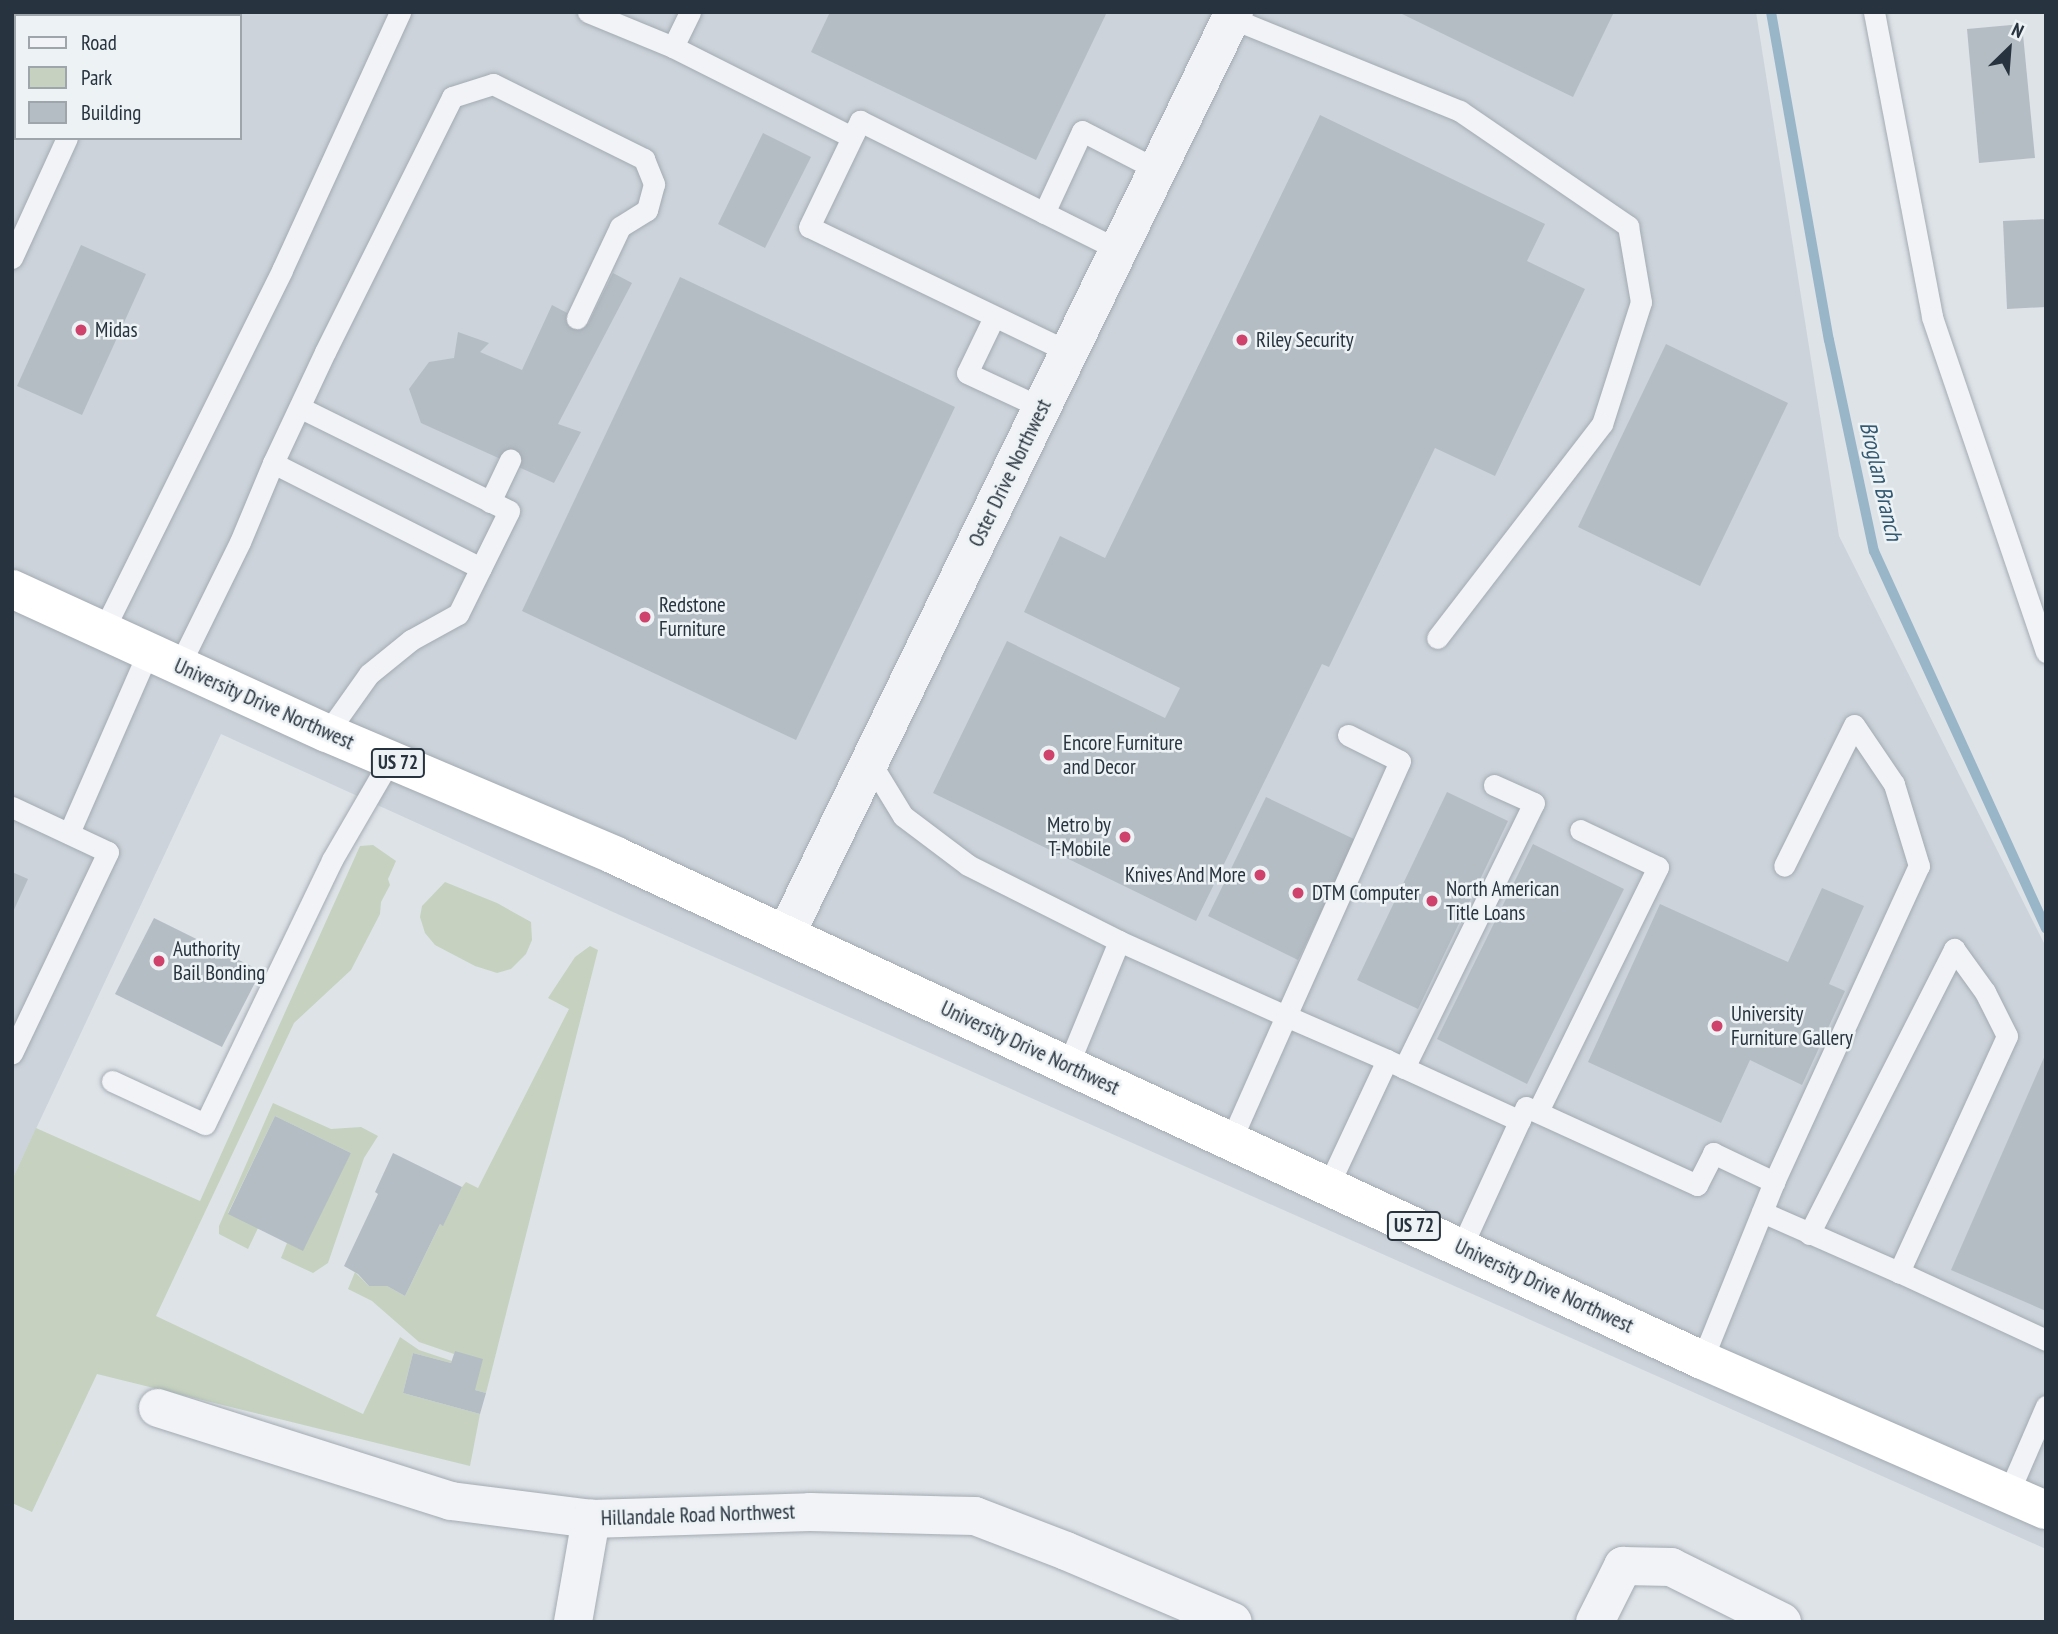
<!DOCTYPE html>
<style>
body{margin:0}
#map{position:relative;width:2058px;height:1634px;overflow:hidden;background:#dee3e8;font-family:"PT Sans Narrow",sans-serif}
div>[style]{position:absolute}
.built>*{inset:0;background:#ccd3da}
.green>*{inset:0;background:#c6d2bf}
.stream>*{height:10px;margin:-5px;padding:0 5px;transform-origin:5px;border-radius:5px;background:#99b6c8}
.building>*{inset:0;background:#b5bdc4}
.roads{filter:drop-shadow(0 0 2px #a3abb2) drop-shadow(0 0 2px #a3abb2)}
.service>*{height:21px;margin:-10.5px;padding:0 10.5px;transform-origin:10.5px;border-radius:10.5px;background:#f1f3f6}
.minor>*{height:38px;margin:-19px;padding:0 19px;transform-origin:19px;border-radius:19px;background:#f1f3f6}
.trunk>*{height:38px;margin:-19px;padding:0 19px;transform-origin:19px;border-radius:19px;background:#fff}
.dots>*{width:19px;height:19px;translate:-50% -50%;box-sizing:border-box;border:4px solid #edf2f5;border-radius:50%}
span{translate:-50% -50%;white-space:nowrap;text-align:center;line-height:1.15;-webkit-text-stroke:5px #edf2f5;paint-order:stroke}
.shield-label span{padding:2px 5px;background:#edf2f5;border:2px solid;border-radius:5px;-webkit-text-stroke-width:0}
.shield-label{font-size:19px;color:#27333e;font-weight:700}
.poi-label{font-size:21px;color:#27333e}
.left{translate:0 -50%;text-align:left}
.right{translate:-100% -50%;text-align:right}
.street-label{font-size:21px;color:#27333e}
.water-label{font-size:23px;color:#325872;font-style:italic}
.frame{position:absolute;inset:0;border:14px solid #27333e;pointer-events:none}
.legend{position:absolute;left:14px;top:14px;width:228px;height:126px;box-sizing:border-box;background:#edf2f5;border:2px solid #9ea6ac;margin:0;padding:9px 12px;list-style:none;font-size:21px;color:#27333e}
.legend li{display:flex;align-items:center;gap:14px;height:35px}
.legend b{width:35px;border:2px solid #9ea6ac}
.north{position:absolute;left:1974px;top:14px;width:70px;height:70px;-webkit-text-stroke:5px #edf2f5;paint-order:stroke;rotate:25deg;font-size:19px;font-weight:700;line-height:28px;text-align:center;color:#27333e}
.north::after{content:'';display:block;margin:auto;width:24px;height:32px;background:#27333e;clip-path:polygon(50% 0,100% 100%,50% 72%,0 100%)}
</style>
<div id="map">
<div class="built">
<div style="clip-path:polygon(evenodd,12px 12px,1756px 12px,1839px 536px,2046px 947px,2046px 1549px,613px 912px,221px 734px,12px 1180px,12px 12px,16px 16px,240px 16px,240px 138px,16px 138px,16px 16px)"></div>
</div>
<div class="green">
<div style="clip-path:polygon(373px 845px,396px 861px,388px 879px,390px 885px,381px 902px,380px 914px,351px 970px,294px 1023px,156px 1316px,363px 1414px,400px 1337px,419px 1350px,452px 1361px,451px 1363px,413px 1353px,403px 1393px,480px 1414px,470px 1466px,97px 1374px,32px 1512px,12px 1503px,12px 1180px,36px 1128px,200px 1201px,360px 846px)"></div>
<div style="clip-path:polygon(445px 882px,497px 903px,531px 922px,532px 940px,526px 954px,511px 969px,497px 973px,475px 966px,435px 945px,425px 933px,420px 917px,422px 906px)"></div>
<div style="clip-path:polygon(590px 946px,598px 950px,486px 1393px,475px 1390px,455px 1352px,454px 1354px,419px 1342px,372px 1301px,348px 1289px,355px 1272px,369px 1286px,387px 1286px,405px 1296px,440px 1224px,443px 1225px,462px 1187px,466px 1182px,478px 1188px,569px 1009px,548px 998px,575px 957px)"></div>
<div style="clip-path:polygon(273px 1103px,331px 1129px,361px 1127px,378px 1136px,364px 1158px,328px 1263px,313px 1273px,281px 1258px,287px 1243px,351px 1153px,275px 1116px,228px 1213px,258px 1228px,248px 1249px,219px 1234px,219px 1226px)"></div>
</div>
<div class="stream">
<div style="left:1771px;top:12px;width:333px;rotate:80deg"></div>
<div style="left:1829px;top:340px;width:216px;rotate:78deg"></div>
<div style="left:1874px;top:551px;width:415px;rotate:65.5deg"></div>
</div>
<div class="building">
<div style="clip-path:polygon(830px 12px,1107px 12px,1036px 160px,811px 52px)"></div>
<div style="clip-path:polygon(1398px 12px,1614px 12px,1573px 97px)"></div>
<div style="clip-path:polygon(2022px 24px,2035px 158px,1979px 163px,1967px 29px)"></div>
<div style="clip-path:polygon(1320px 115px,1545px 224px,1527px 261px,1585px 289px,1495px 476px,1435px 448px,1329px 667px,1322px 664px,1196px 921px,933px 793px,1007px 641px,1165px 718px,1180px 688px,1024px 612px,1060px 536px,1105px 558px)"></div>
<div style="clip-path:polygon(763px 133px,811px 157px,765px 248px,718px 224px)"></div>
<div style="clip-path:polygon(2046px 219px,2046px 307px,2007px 309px,2003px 221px)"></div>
<div style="clip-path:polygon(81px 245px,146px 274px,82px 415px,17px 386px)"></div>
<div style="clip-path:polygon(613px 273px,632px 283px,558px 424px,581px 432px,554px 483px,421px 423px,409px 389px,429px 362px,454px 358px,458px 332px,489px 343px,480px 352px,522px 370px,552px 305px,588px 324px)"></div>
<div style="clip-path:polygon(680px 277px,955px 407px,796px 740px,522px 611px)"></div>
<div style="clip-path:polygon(1666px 344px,1788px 403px,1700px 586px,1578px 527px)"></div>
<div style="clip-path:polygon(1447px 792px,1508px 821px,1418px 1009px,1357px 980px)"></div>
<div style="clip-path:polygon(1266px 797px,1356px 840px,1298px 960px,1208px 916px)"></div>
<div style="clip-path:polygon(1533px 844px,1624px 889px,1527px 1084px,1437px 1039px)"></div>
<div style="clip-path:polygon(12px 872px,28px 879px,12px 914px)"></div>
<div style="clip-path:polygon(1822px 888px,1864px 906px,1829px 984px,1845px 991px,1802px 1085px,1750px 1060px,1721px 1123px,1588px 1062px,1660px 904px,1788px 962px)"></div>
<div style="clip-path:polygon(154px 918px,261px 971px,222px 1047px,115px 994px)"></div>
<div style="clip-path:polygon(2046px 1053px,2046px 1311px,1951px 1270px)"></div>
<div style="clip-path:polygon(275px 1116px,351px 1153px,303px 1251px,228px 1214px)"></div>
<div style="clip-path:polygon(393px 1153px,462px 1187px,443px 1226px,440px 1224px,405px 1296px,387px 1286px,369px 1286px,358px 1274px,344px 1266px,378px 1194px,375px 1192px)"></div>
<div style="clip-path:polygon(455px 1351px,483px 1359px,475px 1390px,486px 1393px,480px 1414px,403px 1393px,413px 1353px,451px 1363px)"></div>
</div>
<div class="roads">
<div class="service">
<div style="left:588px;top:12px;width:92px;rotate:22.4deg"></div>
<div style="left:673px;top:47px;width:200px;rotate:26.7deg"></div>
<div style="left:1874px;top:12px;width:310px;rotate:79.2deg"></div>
<div style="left:1932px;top:317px;width:354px;rotate:71.2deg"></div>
<div style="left:1231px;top:18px;width:247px;rotate:22.1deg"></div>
<div style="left:1460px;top:111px;width:204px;rotate:34.4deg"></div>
<div style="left:1628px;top:226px;width:77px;rotate:80.3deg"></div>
<div style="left:1641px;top:302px;width:128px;rotate:107.7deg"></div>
<div style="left:1602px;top:424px;width:270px;rotate:127.6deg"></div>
<div style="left:673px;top:47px;width:39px;rotate:-64deg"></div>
<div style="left:12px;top:83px;width:4px;rotate:27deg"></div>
<div style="left:1044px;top:213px;width:90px;rotate:-65.1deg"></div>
<div style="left:1082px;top:131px;width:85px;rotate:27.2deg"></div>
<div style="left:12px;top:258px;width:132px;rotate:-65.4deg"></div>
<div style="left:994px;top:317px;width:62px;rotate:115.7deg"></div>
<div style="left:967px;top:373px;width:83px;rotate:25deg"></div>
<div style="left:1069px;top:352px;width:288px;rotate:-154.3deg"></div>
<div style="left:809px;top:227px;width:118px;rotate:-64.3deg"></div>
<div style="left:860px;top:121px;width:289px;rotate:26.5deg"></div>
<div style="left:301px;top:408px;width:232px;rotate:26.3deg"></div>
<div style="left:509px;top:511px;width:115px;rotate:116.3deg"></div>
<div style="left:458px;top:614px;width:54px;rotate:151deg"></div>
<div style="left:411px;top:640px;width:54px;rotate:141deg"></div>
<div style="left:369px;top:674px;width:72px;rotate:125.4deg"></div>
<div style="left:273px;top:463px;width:233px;rotate:26.8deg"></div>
<div style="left:490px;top:502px;width:47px;rotate:-64.5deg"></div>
<div style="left:103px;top:631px;width:403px;rotate:-63.6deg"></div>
<div style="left:282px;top:270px;width:284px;rotate:-65.4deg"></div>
<div style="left:179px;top:666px;width:138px;rotate:-63.8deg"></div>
<div style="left:240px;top:542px;width:86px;rotate:-67.3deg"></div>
<div style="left:273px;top:463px;width:123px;rotate:-64.9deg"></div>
<div style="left:325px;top:352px;width:285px;rotate:-63.5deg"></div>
<div style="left:452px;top:97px;width:43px;rotate:-17.6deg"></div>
<div style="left:493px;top:84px;width:169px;rotate:26.4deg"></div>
<div style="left:644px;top:159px;width:27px;rotate:68deg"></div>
<div style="left:654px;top:184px;width:27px;rotate:105deg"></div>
<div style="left:647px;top:210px;width:32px;rotate:148deg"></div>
<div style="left:620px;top:227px;width:101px;rotate:115.3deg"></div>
<div style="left:1348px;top:735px;width:58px;rotate:26.6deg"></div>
<div style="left:1400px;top:761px;width:279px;rotate:114.1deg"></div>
<div style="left:1286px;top:1016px;width:110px;rotate:23.5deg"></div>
<div style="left:870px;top:762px;width:63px;rotate:58.6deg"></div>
<div style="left:903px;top:816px;width:81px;rotate:37deg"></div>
<div style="left:968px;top:865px;width:169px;rotate:26.7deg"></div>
<div style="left:1119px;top:941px;width:183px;rotate:24.2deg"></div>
<div style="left:1286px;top:1016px;width:136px;rotate:113.9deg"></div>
<div style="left:12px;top:807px;width:106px;rotate:25.1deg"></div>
<div style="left:108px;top:852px;width:223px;rotate:115.5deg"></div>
<div style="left:69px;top:833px;width:197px;rotate:-66.4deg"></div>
<div style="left:1068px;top:1065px;width:134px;rotate:-67.6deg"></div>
<div style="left:1404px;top:1068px;width:295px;rotate:-63.9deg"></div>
<div style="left:1534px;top:803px;width:44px;rotate:-155.8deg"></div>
<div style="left:112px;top:1081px;width:102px;rotate:24.8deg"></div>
<div style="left:205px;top:1124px;width:293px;rotate:-64.3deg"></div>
<div style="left:332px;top:860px;width:116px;rotate:-59.9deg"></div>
<div style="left:1538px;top:1111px;width:272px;rotate:-63.8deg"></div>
<div style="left:1658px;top:867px;width:86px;rotate:-154.6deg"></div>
<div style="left:1774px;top:1182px;width:348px;rotate:-65.4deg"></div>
<div style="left:1919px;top:866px;width:86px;rotate:-107deg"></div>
<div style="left:1894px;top:784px;width:71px;rotate:-124.1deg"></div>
<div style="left:1854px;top:725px;width:157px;rotate:116.4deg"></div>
<div style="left:1328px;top:1186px;width:139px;rotate:-64.9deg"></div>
<div style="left:1387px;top:1060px;width:146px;rotate:24.6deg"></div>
<div style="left:1762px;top:1212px;width:150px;rotate:23.7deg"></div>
<div style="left:1809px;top:1234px;width:320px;rotate:-63deg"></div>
<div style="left:1954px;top:949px;width:53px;rotate:54.2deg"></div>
<div style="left:1985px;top:992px;width:49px;rotate:63.4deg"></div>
<div style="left:2007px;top:1036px;width:260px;rotate:114.6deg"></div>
<div style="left:1899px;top:1272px;width:162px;rotate:24.8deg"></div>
<div style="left:1461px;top:1248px;width:155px;rotate:-65.3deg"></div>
<div style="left:1526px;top:1107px;width:188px;rotate:24.5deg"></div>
<div style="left:1697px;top:1185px;width:36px;rotate:-63deg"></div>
<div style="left:1713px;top:1153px;width:68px;rotate:25.4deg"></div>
<div style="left:1774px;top:1182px;width:192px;rotate:112deg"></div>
<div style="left:2008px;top:1494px;width:96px;rotate:-66.6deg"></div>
</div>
<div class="minor">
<div style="left:786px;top:934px;width:1025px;rotate:-64.08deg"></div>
<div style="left:158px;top:1408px;width:307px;rotate:17.6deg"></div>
<div style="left:451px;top:1501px;width:141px;rotate:7.3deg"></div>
<div style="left:591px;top:1519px;width:219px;rotate:-1.8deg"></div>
<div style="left:810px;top:1512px;width:165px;rotate:1.4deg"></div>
<div style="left:975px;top:1516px;width:97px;rotate:21deg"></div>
<div style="left:1066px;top:1551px;width:181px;rotate:23deg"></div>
<div style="left:573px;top:1622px;width:105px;rotate:-80.1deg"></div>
<div style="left:1595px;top:1622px;width:63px;rotate:-63.4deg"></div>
<div style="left:1623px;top:1566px;width:48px;rotate:1.2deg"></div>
<div style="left:1671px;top:1567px;width:124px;rotate:26.4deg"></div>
</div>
<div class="trunk">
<div style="left:12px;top:589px;width:346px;rotate:24.6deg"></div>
<div style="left:327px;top:733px;width:312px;rotate:23deg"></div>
<div style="left:614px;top:855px;width:1199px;rotate:24.9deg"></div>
<div style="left:1702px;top:1360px;width:375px;rotate:23.6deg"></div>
</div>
</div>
<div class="dots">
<div style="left:81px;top:330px;background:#ce426b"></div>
<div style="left:1242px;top:340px;background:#ce426b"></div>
<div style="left:645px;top:617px;background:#ce426b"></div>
<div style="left:1049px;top:755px;background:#ce426b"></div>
<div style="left:1125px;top:837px;background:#ce426b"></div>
<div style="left:1260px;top:875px;background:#ce426b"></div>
<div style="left:1298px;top:893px;background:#ce426b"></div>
<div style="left:1432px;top:901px;background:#ce426b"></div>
<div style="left:159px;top:961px;background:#ce426b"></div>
<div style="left:1717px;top:1026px;background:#ce426b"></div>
</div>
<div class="shield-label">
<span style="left:398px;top:763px">US 72</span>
<span style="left:1414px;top:1226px">US 72</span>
</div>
<div class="poi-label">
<span class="left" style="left:95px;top:330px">Midas</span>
<span class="left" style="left:1256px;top:340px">Riley Security</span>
<span class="left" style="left:659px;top:617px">Redstone<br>Furniture</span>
<span class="left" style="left:1063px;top:755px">Encore Furniture<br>and Decor</span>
<span class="right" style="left:1111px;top:837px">Metro by<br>T-Mobile</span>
<span class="right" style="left:1246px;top:875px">Knives And More</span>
<span class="left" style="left:1446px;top:901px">North American<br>Title Loans</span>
<span class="left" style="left:1312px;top:893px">DTM Computer</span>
<span class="left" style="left:173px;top:961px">Authority<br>Bail Bonding</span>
<span class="left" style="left:1731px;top:1026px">University<br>Furniture Gallery</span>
</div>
<div class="street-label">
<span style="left:1010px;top:473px;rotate:-64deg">Oster Drive Northwest</span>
<span style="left:264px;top:704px;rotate:24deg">University Drive Northwest</span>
<span style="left:1030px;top:1048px;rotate:25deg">University Drive Northwest</span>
<span style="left:1544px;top:1286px;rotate:25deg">University Drive Northwest</span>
<span style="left:698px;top:1515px;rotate:-2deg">Hillandale Road Northwest</span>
</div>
<div class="water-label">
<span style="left:1881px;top:481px;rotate:77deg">Broglan Branch</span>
</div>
<div class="frame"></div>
<ul class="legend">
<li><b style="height:9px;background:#f1f3f6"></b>Road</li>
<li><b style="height:19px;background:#c6d2bf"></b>Park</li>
<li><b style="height:19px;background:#b5bdc4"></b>Building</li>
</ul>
<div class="north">N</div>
</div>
